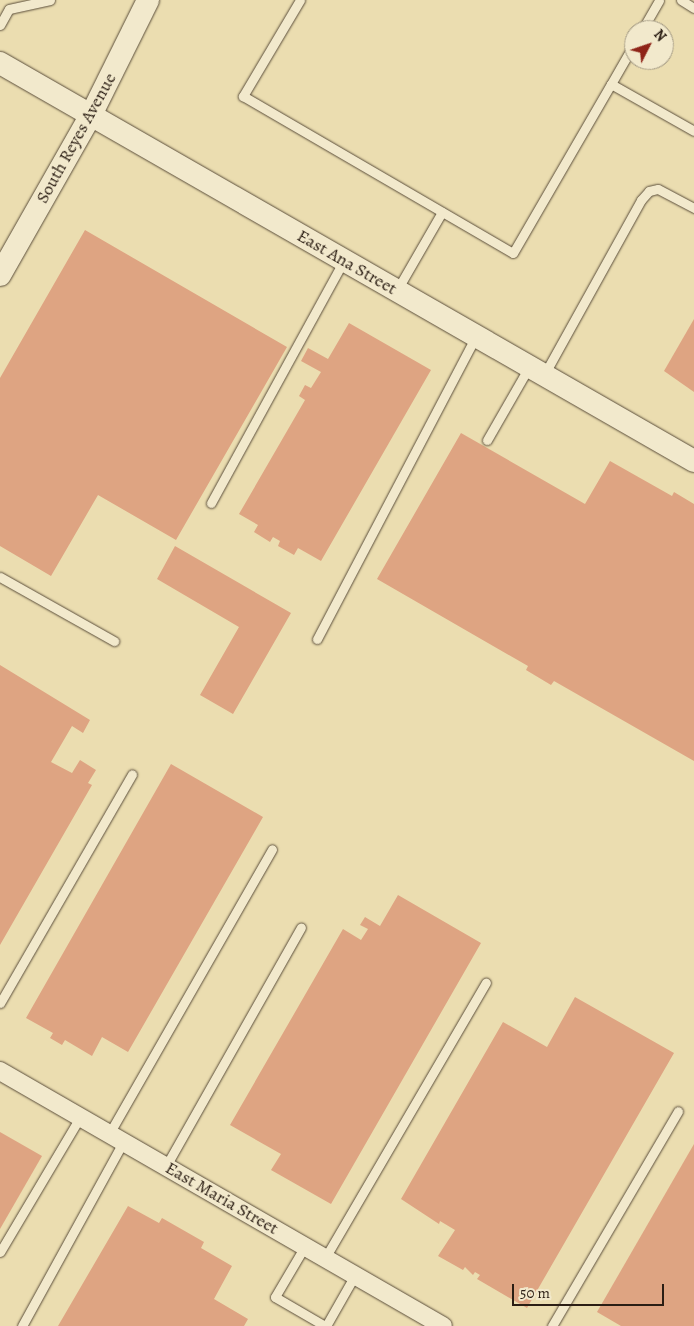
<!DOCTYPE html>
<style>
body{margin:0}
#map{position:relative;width:694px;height:1326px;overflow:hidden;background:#ebddb0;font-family:Alegreya,serif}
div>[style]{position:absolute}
.building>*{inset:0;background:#dea482}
.roads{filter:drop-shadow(0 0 1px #5b4e3b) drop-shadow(0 0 1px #5b4e3b)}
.service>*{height:9px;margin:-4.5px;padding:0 4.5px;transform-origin:4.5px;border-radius:4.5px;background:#f2e9cc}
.minor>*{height:18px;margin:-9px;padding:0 9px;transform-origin:9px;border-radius:9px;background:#f2e9cc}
.tertiary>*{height:22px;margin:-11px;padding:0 11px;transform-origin:11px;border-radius:11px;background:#f2e9cc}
span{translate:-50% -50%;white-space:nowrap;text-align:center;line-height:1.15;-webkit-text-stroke:4px #f2e9cc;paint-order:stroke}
.street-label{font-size:18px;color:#2b1e14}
.north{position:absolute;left:624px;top:20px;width:50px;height:50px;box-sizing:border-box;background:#f2e9cc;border:1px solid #a29882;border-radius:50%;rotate:49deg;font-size:14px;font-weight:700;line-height:20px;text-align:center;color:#2b1e14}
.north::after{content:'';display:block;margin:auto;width:18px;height:22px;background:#8f2418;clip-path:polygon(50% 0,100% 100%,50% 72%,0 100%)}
.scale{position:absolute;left:512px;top:1284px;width:152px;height:22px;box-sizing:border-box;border:2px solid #2b1e14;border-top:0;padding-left:6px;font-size:15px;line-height:18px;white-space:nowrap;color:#2b1e14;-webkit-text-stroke:4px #f2e9cc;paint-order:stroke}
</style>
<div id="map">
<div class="building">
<div style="clip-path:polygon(85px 230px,287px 347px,176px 540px,98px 495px,51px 576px,0 546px,0 378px)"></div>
<div style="clip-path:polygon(694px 319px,694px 392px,664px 371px)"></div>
<div style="clip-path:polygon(349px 323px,431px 370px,321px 561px,298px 548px,294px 555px,278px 546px,280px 541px,273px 537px,270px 542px,254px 532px,258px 525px,239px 514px,305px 400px,299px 396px,305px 385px,311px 388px,321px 372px,301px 361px,308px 348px,328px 359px)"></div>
<div style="clip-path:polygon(461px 433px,585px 504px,610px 461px,672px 496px,674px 492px,694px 504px,694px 761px,554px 681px,551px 685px,526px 670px,528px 666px,377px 579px)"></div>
<div style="clip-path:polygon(175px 546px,291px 613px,233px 714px,200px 695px,239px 627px,157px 579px)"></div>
<div style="clip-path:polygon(0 665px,90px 720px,83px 733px,72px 726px,51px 762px,72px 773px,80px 760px,96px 770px,88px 783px,92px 785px,0 945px)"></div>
<div style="clip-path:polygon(171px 764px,263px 817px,128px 1052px,102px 1037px,92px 1056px,65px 1040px,62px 1045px,50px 1038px,53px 1033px,26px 1018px)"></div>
<div style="clip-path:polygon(398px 895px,481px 943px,331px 1204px,271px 1170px,281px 1154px,230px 1125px,343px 929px,361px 940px,368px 929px,360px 925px,365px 917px,380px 926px)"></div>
<div style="clip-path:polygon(575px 997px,674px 1053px,527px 1308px,477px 1279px,480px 1275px,475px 1272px,473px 1275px,465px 1267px,463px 1270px,438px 1256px,455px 1230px,440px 1221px,439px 1224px,401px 1199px,503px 1022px,547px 1047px)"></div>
<div style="clip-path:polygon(0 1132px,42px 1156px,0 1229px)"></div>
<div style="clip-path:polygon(694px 1144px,694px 1326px,621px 1326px,597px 1312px)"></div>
<div style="clip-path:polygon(128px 1206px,159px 1223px,162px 1218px,204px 1242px,201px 1248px,232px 1266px,214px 1299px,248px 1319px,244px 1326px,58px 1326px)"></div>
</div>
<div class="roads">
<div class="service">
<div style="left:300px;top:0;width:112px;rotate:120.7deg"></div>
<div style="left:243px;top:96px;width:312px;rotate:30.2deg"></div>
<div style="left:513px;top:253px;width:195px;rotate:-59.9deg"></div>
<div style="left:681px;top:0;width:15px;rotate:32deg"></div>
<div style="left:0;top:25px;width:18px;rotate:-61deg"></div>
<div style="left:9px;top:9px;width:42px;rotate:-12.4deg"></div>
<div style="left:642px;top:30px;width:34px;rotate:-60deg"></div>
<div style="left:634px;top:44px;width:46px;rotate:119.9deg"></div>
<div style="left:611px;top:84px;width:95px;rotate:29.5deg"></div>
<div style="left:397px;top:290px;width:90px;rotate:-60deg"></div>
<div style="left:544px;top:375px;width:200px;rotate:-61deg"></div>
<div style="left:641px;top:200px;width:12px;rotate:-48deg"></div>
<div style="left:649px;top:191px;width:9px;rotate:-13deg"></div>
<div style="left:658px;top:189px;width:41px;rotate:27.8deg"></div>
<div style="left:487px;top:440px;width:84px;rotate:-60.1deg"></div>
<div style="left:211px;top:503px;width:277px;rotate:-61.3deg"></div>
<div style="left:0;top:577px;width:131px;rotate:29.3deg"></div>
<div style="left:317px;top:639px;width:342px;rotate:-62.3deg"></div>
<div style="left:0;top:1003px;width:264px;rotate:-60deg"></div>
<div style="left:109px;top:1134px;width:328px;rotate:-60.2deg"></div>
<div style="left:166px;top:1166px;width:274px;rotate:-60.5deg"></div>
<div style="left:305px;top:1246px;width:59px;rotate:120.5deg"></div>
<div style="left:275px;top:1297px;width:58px;rotate:30.1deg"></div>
<div style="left:0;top:1252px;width:157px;rotate:-59.3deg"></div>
<div style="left:325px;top:1258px;width:319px;rotate:-59.7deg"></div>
<div style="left:22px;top:1326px;width:210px;rotate:-61.2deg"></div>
<div style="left:326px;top:1326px;width:59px;rotate:-60.4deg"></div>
<div style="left:552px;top:1326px;width:249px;rotate:-59.6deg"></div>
</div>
<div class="minor">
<div style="left:0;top:1071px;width:511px;rotate:29.93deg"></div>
</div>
<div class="tertiary">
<div style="left:0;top:63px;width:800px;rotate:29.83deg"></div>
<div style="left:0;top:275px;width:184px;rotate:-60.4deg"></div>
<div style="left:91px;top:115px;width:128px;rotate:-63.6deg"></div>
</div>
</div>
<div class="street-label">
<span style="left:76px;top:138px;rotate:-61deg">South Reyes Avenue</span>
<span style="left:347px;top:262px;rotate:30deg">East Ana Street</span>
<span style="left:222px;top:1198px;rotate:30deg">East Maria Street</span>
</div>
<div class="north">N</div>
<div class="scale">50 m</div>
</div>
